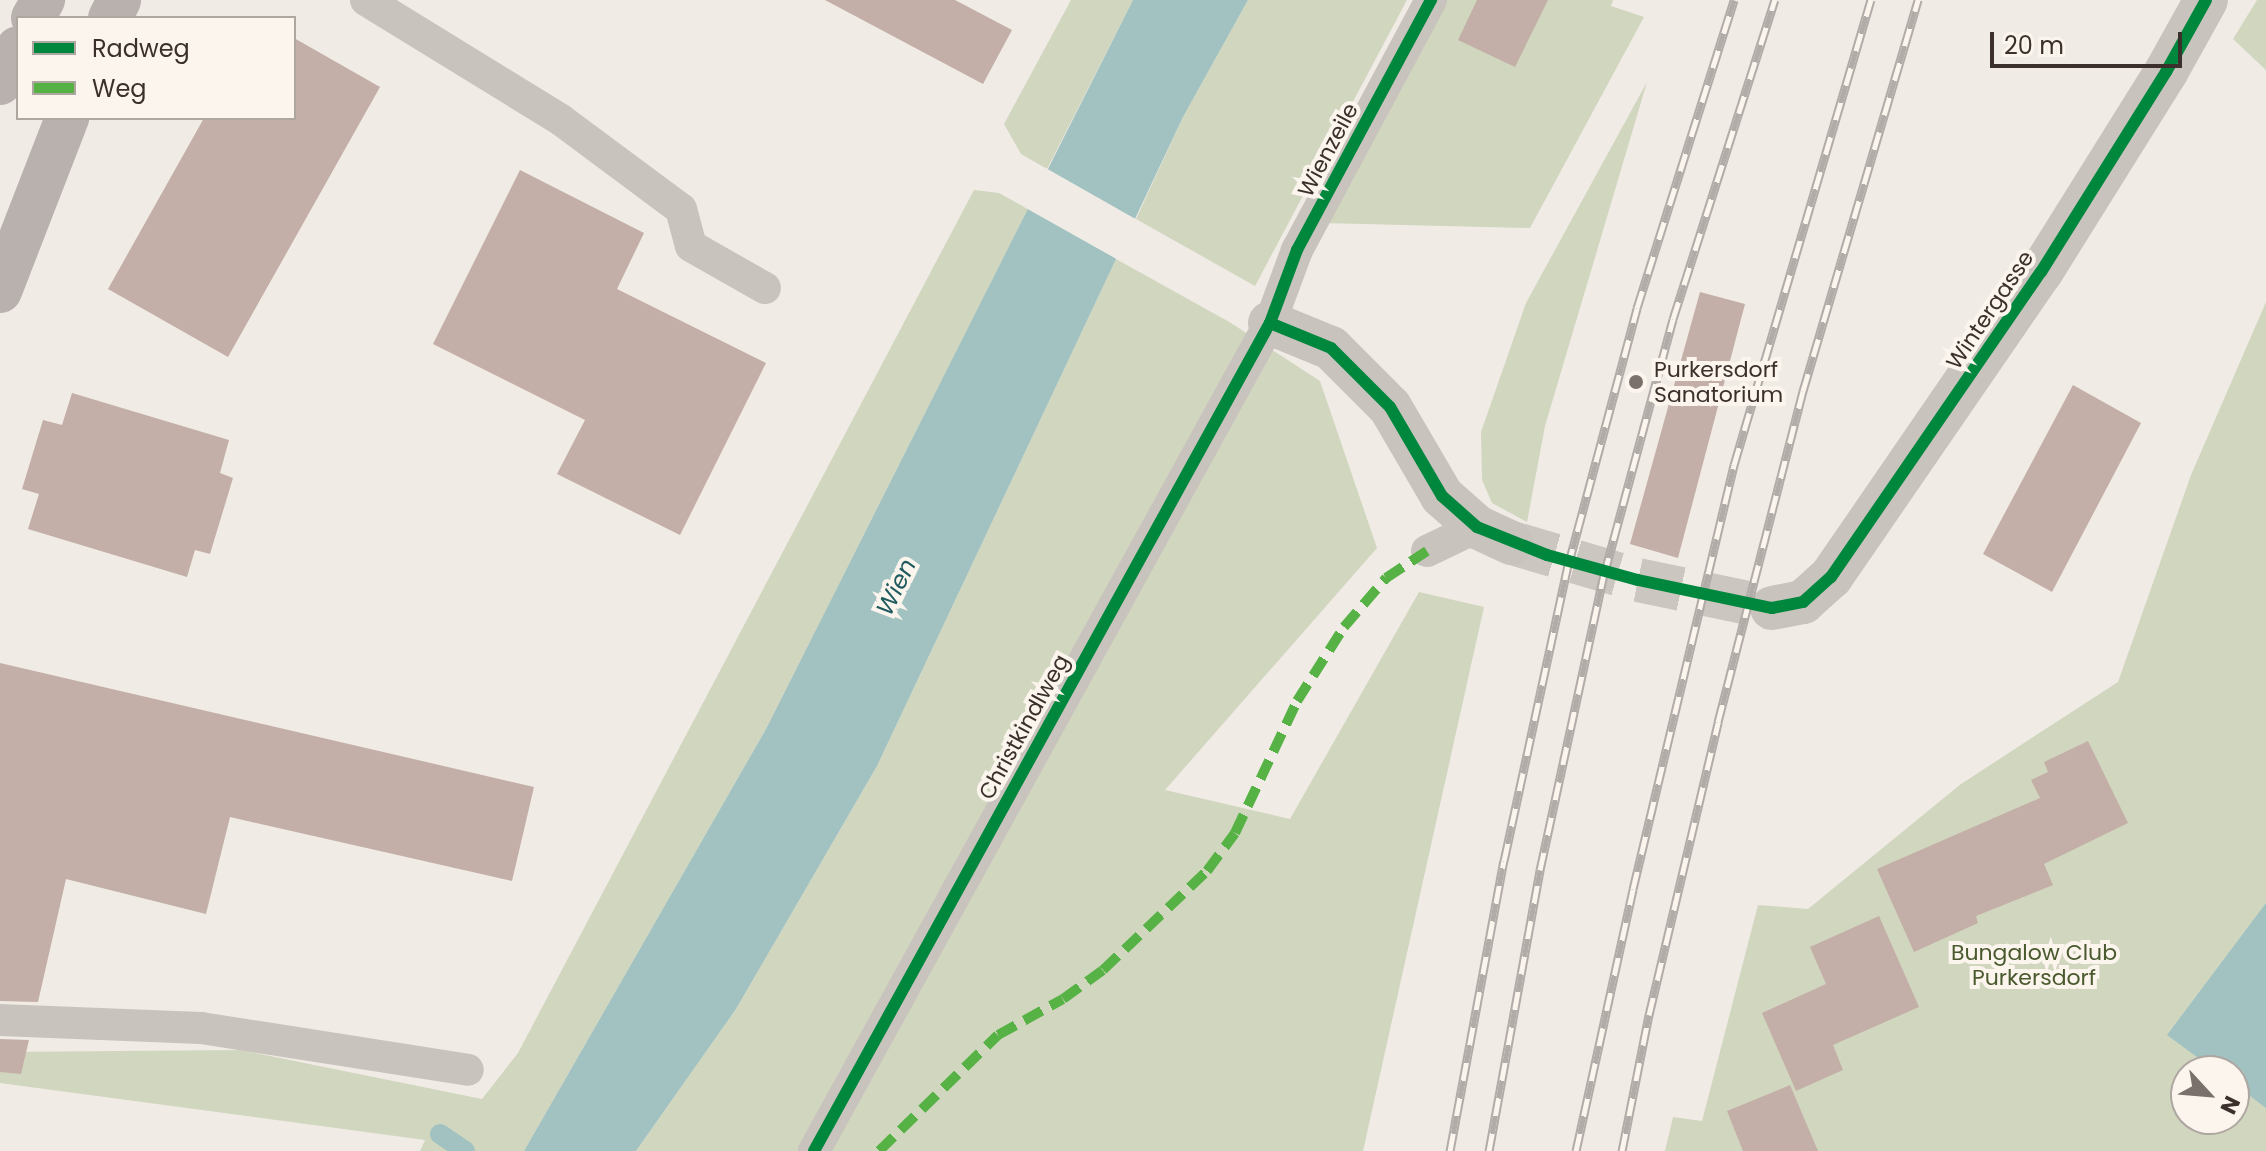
<!DOCTYPE html>
<style>
body{margin:0}
#map{position:relative;width:2266px;height:1151px;overflow:hidden;background:#f0ebe5;font-family:Poppins,sans-serif}
div>[style]{position:absolute}
.green>*{inset:0;background:#d1d6bf}
.water>*{inset:0;background:#a1c2c1}
.pier>*{inset:0;background:#f0ebe5}
.stream>*{height:20px;margin:-10px;padding:0 10px;transform-origin:10px;border-radius:10px;background:#a1c2c1}
.building>*{inset:0;background:#c3afa7}
.street-tunnel>*{height:44px;margin-top:-22px;transform-origin:0;background:repeating-linear-gradient(90deg,#ccc6c0 0 44px,transparent 0 66px)}
.lane>*{height:32px;margin:-16px;padding:0 16px;transform-origin:16px;border-radius:16px;background:#c9c3be}
.street>*{height:44px;margin:-22px;padding:0 22px;transform-origin:22px;border-radius:22px;background:#c9c3be}
.primary>*{height:44px;margin:-22px;padding:0 22px;transform-origin:22px;border-radius:22px;background:#b8b1ad}
.rail>*{height:9px;margin-top:-4.5px;transform-origin:0;background:repeating-linear-gradient(90deg,#fbf5ee 0 18px,#b1aca8 0 36px);box-sizing:border-box;border-block:2px solid #b1aca8}
.quiet>*{height:10px;margin-top:-5px;transform-origin:0;background:repeating-linear-gradient(90deg,#57b246 0 20px,transparent 0 30px)}
.cycleway>*{height:12px;margin:-6px;padding:0 6px;transform-origin:6px;border-radius:6px;background:#00873e}
.dots>*{width:22px;height:22px;translate:-50% -50%;box-sizing:border-box;border:4px solid #fbf5ee;border-radius:50%}
span{translate:-50% -50%;white-space:nowrap;text-align:center;line-height:1.15;-webkit-text-stroke:8px #fbf5ee;paint-order:stroke}
.street-label{font-size:22px;color:#3b302b}
.poi-label{font-size:22px;color:#3b302b}
.left{translate:0 -50%;text-align:left}
.park-label{font-size:22px;color:#4a5a2e}
.water-label{font-size:24px;color:#1f5a5e;font-style:italic}
.legend{position:absolute;left:16px;top:16px;width:280px;height:104px;box-sizing:border-box;background:#fbf5ee;border:2px solid #aea6a0;margin:0;padding:10px 14px;list-style:none;font-size:24px;color:#3b302b}
.legend li{display:flex;align-items:center;gap:16px;height:40px}
.legend b{width:40px;border:2px solid #aea6a0}
.north{position:absolute;left:2170px;top:1055px;width:80px;height:80px;box-sizing:border-box;background:#fbf5ee;border:2px solid #aea6a0;border-radius:50%;rotate:116deg;font-size:22px;font-weight:700;line-height:32px;text-align:center;color:#3b302b}
.north::after{content:'';display:block;margin:auto;width:28px;height:36px;background:#7a716c;clip-path:polygon(50% 0,100% 100%,50% 72%,0 100%)}
.scale{position:absolute;left:1990px;top:32px;width:192px;height:36px;box-sizing:border-box;border:4px solid #3b302b;border-top:0;padding-left:10px;font-size:24px;line-height:28px;white-space:nowrap;color:#3b302b;-webkit-text-stroke:6px #fbf5ee;paint-order:stroke}
</style>
<div id="map">
<div class="green">
<div style="clip-path:polygon(1071px 0,1133px 0,1047px 169px,1021px 154px,1004px 124px)"></div>
<div style="clip-path:polygon(1248px 0,1407px 0,1255px 286px,1136px 219px,1183px 117px)"></div>
<div style="clip-path:polygon(1442px 0,1613px 0,1611px 6px,1644px 17px,1530px 228px,1322px 223px)"></div>
<div style="clip-path:polygon(2257px 0,2266px 0,2266px 70px,2233px 39px)"></div>
<div style="clip-path:polygon(1647px 82px,1545px 426px,1527px 522px,1492px 503px,1482px 480px,1481px 432px,1526px 303px)"></div>
<div style="clip-path:polygon(974px 190px,999px 193px,1028px 209px,766px 729px,524px 1151px,420px 1151px,425px 1140px,0 1083px,0 1052px,241px 1050px,482px 1099px,518px 1053px)"></div>
<div style="clip-path:polygon(1116px 259px,1231px 323px,1320px 381px,1377px 548px,1165px 790px,1290px 819px,1419px 592px,1484px 607px,1363px 1151px,636px 1151px,736px 1009px,877px 766px)"></div>
<div style="clip-path:polygon(evenodd,2266px 302px,2266px 1151px,1665px 1151px,1673px 1117px,1702px 1121px,1758px 905px,1808px 909px,1961px 784px,2118px 682px,2191px 475px,2266px 302px,2186px 1071px,2234px 1071px,2234px 1119px,2186px 1119px,2186px 1071px)"></div>
</div>
<div class="water">
<div style="clip-path:polygon(1133px 0,1248px 0,1183px 117px,877px 766px,736px 1009px,636px 1151px,524px 1151px,766px 729px)"></div>
<div style="clip-path:polygon(2266px 903px,2266px 1108px,2234px 1084px,2234px 1071px,2216px 1071px,2167px 1035px)"></div>
</div>
<div class="pier">
<div style="clip-path:polygon(1044px 167px,1139px 221px,1120px 261px,1024px 207px)"></div>
</div>
<div class="stream">
<div style="left:440px;top:1134px;width:30px;rotate:34deg"></div>
</div>
<div class="building">
<div style="clip-path:polygon(825px 0,955px 0,1012px 30px,983px 84px)"></div>
<div style="clip-path:polygon(1477px 0,1548px 0,1515px 67px,1458px 40px)"></div>
<div style="clip-path:polygon(294px 38px,380px 87px,228px 357px,108px 289px,204px 118px,294px 118px)"></div>
<div style="clip-path:polygon(520px 170px,644px 233px,617px 289px,766px 363px,680px 535px,557px 474px,585px 420px,433px 344px)"></div>
<div style="clip-path:polygon(1700px 292px,1745px 304px,1678px 558px,1630px 544px)"></div>
<div style="clip-path:polygon(2073px 385px,2141px 423px,2052px 592px,1983px 554px)"></div>
<div style="clip-path:polygon(72px 393px,229px 440px,220px 473px,233px 478px,210px 554px,195px 550px,187px 577px,28px 529px,39px 494px,22px 489px,43px 420px,62px 425px)"></div>
<div style="clip-path:polygon(0 663px,534px 787px,512px 881px,230px 817px,206px 914px,66px 879px,38px 1002px,0 1001px)"></div>
<div style="clip-path:polygon(2088px 741px,2128px 823px,2044px 864px,2053px 885px,1976px 916px,1978px 923px,1914px 952px,1877px 869px,2040px 798px,2031px 780px,2048px 772px,2044px 762px)"></div>
<div style="clip-path:polygon(1879px 916px,1919px 1007px,1833px 1045px,1843px 1070px,1796px 1091px,1762px 1013px,1826px 984px,1810px 947px)"></div>
<div style="clip-path:polygon(0 1039px,29px 1040px,21px 1074px,0 1072px)"></div>
<div style="clip-path:polygon(1790px 1085px,1818px 1151px,1743px 1151px,1727px 1111px)"></div>
</div>
<div class="street-tunnel">
<div style="left:1512px;top:543px;width:131px;rotate:16.4deg"></div>
<div style="left:1638px;top:580px;width:137px;rotate:11.8deg"></div>
</div>
<div class="lane">
<div style="left:366px;top:0;width:229px;rotate:31.6deg"></div>
<div style="left:561px;top:120px;width:149px;rotate:36.6deg"></div>
<div style="left:681px;top:209px;width:38px;rotate:75deg"></div>
<div style="left:691px;top:246px;width:85px;rotate:29.6deg"></div>
<div style="left:1427px;top:551px;width:55px;rotate:-25.6deg"></div>
<div style="left:0;top:1020px;width:201px;rotate:2.3deg"></div>
<div style="left:201px;top:1028px;width:270px;rotate:8.9deg"></div>
<div style="left:814px;top:1151px;width:945px;rotate:-61.16deg"></div>
<div style="left:1270px;top:323px;width:78px;rotate:-69.7deg"></div>
<div style="left:1297px;top:250px;width:284px;rotate:-61.8deg"></div>
</div>
<div class="street">
<div style="left:1270px;top:323px;width:66px;rotate:22.3deg"></div>
<div style="left:1331px;top:348px;width:83px;rotate:45deg"></div>
<div style="left:1390px;top:407px;width:103px;rotate:59.7deg"></div>
<div style="left:1442px;top:496px;width:47px;rotate:41.5deg"></div>
<div style="left:1477px;top:527px;width:38px;rotate:25deg"></div>
<div style="left:1772px;top:608px;width:32px;rotate:-11deg"></div>
<div style="left:1803px;top:602px;width:38px;rotate:-42deg"></div>
<div style="left:1831px;top:577px;width:370px;rotate:-55.5deg"></div>
<div style="left:2041px;top:272px;width:236px;rotate:-58deg"></div>
<div style="left:2166px;top:72px;width:82px;rotate:-60.9deg"></div>
</div>
<div class="primary">
<div style="left:33px;top:18px;width:21px;rotate:-61deg"></div>
<div style="left:110px;top:18px;width:20px;rotate:-63deg"></div>
<div style="left:0;top:83px;width:39px;rotate:-63deg"></div>
<div style="left:0;top:291px;width:186px;rotate:-68.8deg"></div>
</div>
<div class="rail">
<div style="left:1450px;top:1151px;width:295px;rotate:-79.5deg"></div>
<div style="left:1504px;top:861px;width:302px;rotate:-77.8deg"></div>
<div style="left:1568px;top:566px;width:267px;rotate:-75deg"></div>
<div style="left:1637px;top:308px;width:323px;rotate:-72.5deg"></div>
<div style="left:1489px;top:1151px;width:286px;rotate:-79.7deg"></div>
<div style="left:1540px;top:870px;width:302px;rotate:-77.8deg"></div>
<div style="left:1604px;top:575px;width:265px;rotate:-74.9deg"></div>
<div style="left:1673px;top:319px;width:335px;rotate:-72.3deg"></div>
<div style="left:1576px;top:1151px;width:268px;rotate:-77.7deg"></div>
<div style="left:1633px;top:889px;width:436px;rotate:-76.6deg"></div>
<div style="left:1734px;top:465px;width:485px;rotate:-73.6deg"></div>
<div style="left:1622px;top:1151px;width:139px;rotate:-78.8deg"></div>
<div style="left:1649px;top:1015px;width:301px;rotate:-76.7deg"></div>
<div style="left:1718px;top:722px;width:342px;rotate:-75.6deg"></div>
<div style="left:1803px;top:391px;width:408px;rotate:-73.6deg"></div>
</div>
<div class="quiet">
<div style="left:879px;top:1151px;width:166px;rotate:-44.3deg"></div>
<div style="left:998px;top:1035px;width:74px;rotate:-29deg"></div>
<div style="left:1063px;top:999px;width:49px;rotate:-35.9deg"></div>
<div style="left:1103px;top:970px;width:144px;rotate:-43.6deg"></div>
<div style="left:1207px;top:871px;width:47px;rotate:-53.6deg"></div>
<div style="left:1235px;top:833px;width:146px;rotate:-64.8deg"></div>
<div style="left:1297px;top:701px;width:88px;rotate:-57.6deg"></div>
<div style="left:1344px;top:627px;width:65px;rotate:-49.4deg"></div>
<div style="left:1386px;top:578px;width:49px;rotate:-33.4deg"></div>
</div>
<div class="cycleway">
<div style="left:1270px;top:323px;width:66px;rotate:22.3deg"></div>
<div style="left:1331px;top:348px;width:83px;rotate:45deg"></div>
<div style="left:1390px;top:407px;width:103px;rotate:59.7deg"></div>
<div style="left:1442px;top:496px;width:47px;rotate:41.5deg"></div>
<div style="left:1477px;top:527px;width:75px;rotate:21.8deg"></div>
<div style="left:1547px;top:555px;width:94px;rotate:15.4deg"></div>
<div style="left:1638px;top:580px;width:137px;rotate:11.8deg"></div>
<div style="left:1772px;top:608px;width:32px;rotate:-11deg"></div>
<div style="left:1803px;top:602px;width:38px;rotate:-42deg"></div>
<div style="left:1831px;top:577px;width:370px;rotate:-55.5deg"></div>
<div style="left:2041px;top:272px;width:236px;rotate:-58deg"></div>
<div style="left:2166px;top:72px;width:82px;rotate:-60.9deg"></div>
<div style="left:814px;top:1151px;width:945px;rotate:-61.16deg"></div>
<div style="left:1270px;top:323px;width:78px;rotate:-69.7deg"></div>
<div style="left:1297px;top:250px;width:284px;rotate:-61.8deg"></div>
</div>
<div class="dots">
<div style="left:1636px;top:382px;background:#7a716c"></div>
</div>
<div class="street-label">
<span style="left:1328px;top:150px;rotate:-62deg">Wienzeile</span>
<span style="left:1990px;top:310px;rotate:-56deg">Wintergasse</span>
<span style="left:1024px;top:727px;rotate:-61deg">Christkindlweg</span>
</div>
<div class="poi-label">
<span class="left" style="left:1654px;top:382px">Purkersdorf<br>Sanatorium</span>
</div>
<div class="park-label">
<span style="left:2034px;top:965px">Bungalow Club<br>Purkersdorf</span>
</div>
<div class="water-label">
<span style="left:896px;top:587px;rotate:-64deg">Wien</span>
</div>
<ul class="legend">
<li><b style="height:10px;background:#00873e"></b>Radweg</li>
<li><b style="height:10px;background:#57b246"></b>Weg</li>
</ul>
<div class="north">N</div>
<div class="scale">20 m</div>
</div>
